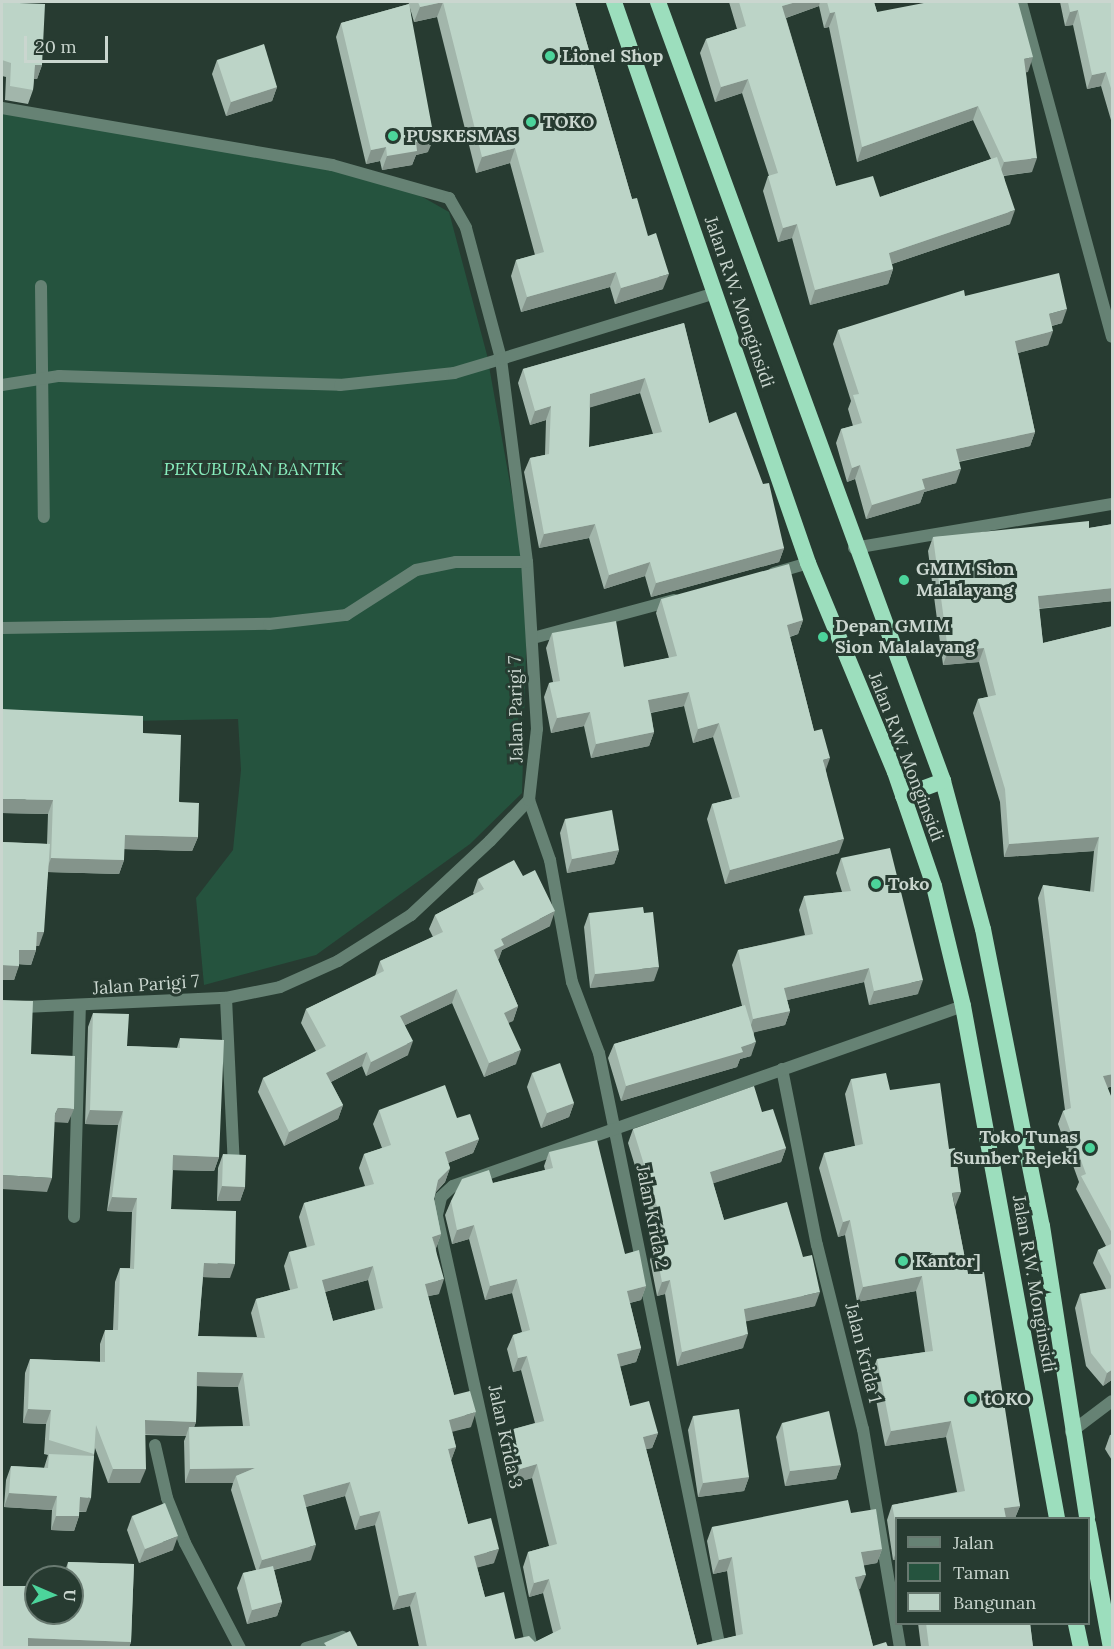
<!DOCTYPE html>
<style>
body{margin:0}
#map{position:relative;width:1114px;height:1649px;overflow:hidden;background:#273b31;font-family:Lora,serif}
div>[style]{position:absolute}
.green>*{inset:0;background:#25533e}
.service>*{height:12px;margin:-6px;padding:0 6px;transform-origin:6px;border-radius:6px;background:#668274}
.minor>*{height:12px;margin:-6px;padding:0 6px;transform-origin:6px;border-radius:6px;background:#668274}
.tertiary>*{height:12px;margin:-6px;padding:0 6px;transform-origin:6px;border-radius:6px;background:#668274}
.trunk>*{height:16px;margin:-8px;padding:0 8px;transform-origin:8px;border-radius:8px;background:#9cdebd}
.wall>*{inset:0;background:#a2b6ab}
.shaded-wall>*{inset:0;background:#84948b}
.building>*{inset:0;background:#bcd4c7}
.dots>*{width:16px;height:16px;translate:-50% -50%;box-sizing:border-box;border:3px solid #273b31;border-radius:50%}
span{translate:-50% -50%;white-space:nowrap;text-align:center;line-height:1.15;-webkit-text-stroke:6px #273b31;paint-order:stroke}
.poi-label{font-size:18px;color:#cad6cf;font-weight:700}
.left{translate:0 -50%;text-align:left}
.right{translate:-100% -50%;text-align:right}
.street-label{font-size:18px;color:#cad6cf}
.park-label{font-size:18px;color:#88edbd;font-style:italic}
.frame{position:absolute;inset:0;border:3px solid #cad6cf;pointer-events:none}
.legend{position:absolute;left:895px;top:1517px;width:195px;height:108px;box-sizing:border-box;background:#273b31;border:2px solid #687970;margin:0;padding:8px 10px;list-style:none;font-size:18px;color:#cad6cf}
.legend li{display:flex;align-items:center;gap:12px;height:30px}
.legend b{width:30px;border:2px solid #687970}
.north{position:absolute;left:24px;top:1565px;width:60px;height:60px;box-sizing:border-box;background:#273b31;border:2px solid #687970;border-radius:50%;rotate:92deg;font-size:16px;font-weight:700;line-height:24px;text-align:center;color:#cad6cf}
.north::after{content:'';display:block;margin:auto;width:21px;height:27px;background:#4cd49b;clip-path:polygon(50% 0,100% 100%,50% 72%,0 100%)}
.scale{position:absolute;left:24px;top:36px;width:84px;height:27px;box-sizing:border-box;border:3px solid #cad6cf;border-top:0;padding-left:8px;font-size:18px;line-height:21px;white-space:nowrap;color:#cad6cf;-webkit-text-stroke:4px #273b31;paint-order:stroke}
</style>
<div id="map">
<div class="green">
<div style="clip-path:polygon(2px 113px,326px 162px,412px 191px,449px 212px,487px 355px,528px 584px,522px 793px,470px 844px,316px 955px,204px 985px,196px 898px,233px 850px,241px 770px,238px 719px,127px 721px,2px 713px)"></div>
</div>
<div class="service">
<div style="left:41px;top:286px;width:231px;rotate:89.3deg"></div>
<div style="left:2px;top:385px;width:58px;rotate:-9deg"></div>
<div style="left:59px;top:376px;width:281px;rotate:1.8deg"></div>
<div style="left:340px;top:385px;width:115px;rotate:-6deg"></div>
<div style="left:454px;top:373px;width:49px;rotate:-16.6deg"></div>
<div style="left:2px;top:628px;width:267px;rotate:-0.9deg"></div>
<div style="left:269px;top:624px;width:78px;rotate:-6.7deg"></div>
<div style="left:346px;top:615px;width:83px;rotate:-32.7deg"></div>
<div style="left:416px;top:570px;width:41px;rotate:-11.3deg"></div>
<div style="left:456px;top:562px;width:71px"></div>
</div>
<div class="minor">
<div style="left:1021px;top:2px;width:347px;rotate:74.8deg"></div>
<div style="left:2px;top:108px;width:335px;rotate:9.8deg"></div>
<div style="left:332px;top:165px;width:122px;rotate:15.8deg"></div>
<div style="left:449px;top:198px;width:34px;rotate:60deg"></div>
<div style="left:466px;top:228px;width:136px;rotate:75deg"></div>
<div style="left:854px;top:548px;width:262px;rotate:-9.7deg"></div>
<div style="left:774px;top:573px;width:35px;rotate:-16deg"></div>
<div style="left:533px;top:638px;width:146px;rotate:-15.1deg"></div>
<div style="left:529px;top:800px;width:64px;rotate:70.7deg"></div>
<div style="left:550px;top:860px;width:124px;rotate:79.8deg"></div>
<div style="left:572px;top:982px;width:76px;rotate:69.2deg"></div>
<div style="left:599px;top:1053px;width:607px;rotate:78.51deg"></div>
<div style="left:226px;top:998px;width:167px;rotate:87.3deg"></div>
<div style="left:782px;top:1069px;width:179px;rotate:78.8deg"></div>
<div style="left:817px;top:1245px;width:190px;rotate:76deg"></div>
<div style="left:863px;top:1429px;width:222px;rotate:80.4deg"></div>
<div style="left:74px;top:1217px;width:210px;rotate:-88.4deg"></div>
<div style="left:1071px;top:1432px;width:51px;rotate:-37.1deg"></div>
<div style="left:155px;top:1445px;width:54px;rotate:77.2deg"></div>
<div style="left:167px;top:1498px;width:48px;rotate:68.2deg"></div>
<div style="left:185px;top:1543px;width:119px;rotate:62.4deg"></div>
<div style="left:306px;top:1648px;width:38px;rotate:-17deg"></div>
<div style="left:532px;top:1648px;width:443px;rotate:-102.4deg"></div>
<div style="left:437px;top:1215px;width:18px;rotate:-77deg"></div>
<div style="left:441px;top:1197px;width:16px;rotate:-43deg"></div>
<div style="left:453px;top:1186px;width:541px;rotate:-19.44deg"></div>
</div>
<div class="tertiary">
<div style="left:2px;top:1008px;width:224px;rotate:-2.6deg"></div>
<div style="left:226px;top:998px;width:55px;rotate:-11.5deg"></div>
<div style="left:280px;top:987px;width:64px;rotate:-24.1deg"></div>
<div style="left:338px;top:961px;width:86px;rotate:-32.2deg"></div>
<div style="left:411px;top:915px;width:108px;rotate:-43.1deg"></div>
<div style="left:490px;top:841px;width:57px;rotate:-46.4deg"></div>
<div style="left:529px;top:800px;width:71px;rotate:-83.6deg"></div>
<div style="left:537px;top:729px;width:167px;rotate:-93.4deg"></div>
<div style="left:527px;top:562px;width:205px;rotate:-97.3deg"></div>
<div style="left:501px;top:359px;width:225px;rotate:-17.1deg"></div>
</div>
<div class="trunk">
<div style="left:614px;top:2px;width:594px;rotate:70.92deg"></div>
<div style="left:808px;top:563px;width:226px;rotate:67.4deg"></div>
<div style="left:895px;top:772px;width:120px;rotate:71.1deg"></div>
<div style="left:934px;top:886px;width:123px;rotate:76.4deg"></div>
<div style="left:963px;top:1006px;width:521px;rotate:79.6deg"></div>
<div style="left:658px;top:2px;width:829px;rotate:69.9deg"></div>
<div style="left:943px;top:781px;width:153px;rotate:74.9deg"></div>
<div style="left:983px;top:929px;width:303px;rotate:78.8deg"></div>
<div style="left:1042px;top:1226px;width:295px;rotate:81.2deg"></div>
<div style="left:903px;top:796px;width:43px;rotate:-20.6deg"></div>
<div style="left:1088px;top:1524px;width:126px;rotate:79.5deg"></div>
<div style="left:1076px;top:1624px;width:25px;rotate:78deg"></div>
</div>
<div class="wall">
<div style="clip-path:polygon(2px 2px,42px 65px,37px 79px,34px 79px,33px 90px,28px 104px,5px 100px,6px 77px,2px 76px)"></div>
<div style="clip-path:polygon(408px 2px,575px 2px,632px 199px,663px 289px,615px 304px,610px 287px,521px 312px,511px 276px,516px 260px,535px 255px,510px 163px,476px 173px,437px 17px,414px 22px,410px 8px,428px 152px,416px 155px,412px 165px,382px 170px,380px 161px,366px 164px,336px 37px,341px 23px,409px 4px)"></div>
<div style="clip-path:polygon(evenodd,729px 2px,874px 2px,877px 12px,1028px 72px,1026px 72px,1032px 172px,1004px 176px,1010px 224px,892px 264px,893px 269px,888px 284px,810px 305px,792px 238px,778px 242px,763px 191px,768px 176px,769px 176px,742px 93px,715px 102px,700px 53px,706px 39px,737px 29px,729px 2px,819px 6px,824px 28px,829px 27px,857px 162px,973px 120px,991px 159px,880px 197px,836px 186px,786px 18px,819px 6px)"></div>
<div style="clip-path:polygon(1060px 2px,1113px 2px,1113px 127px,1101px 86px,1087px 89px,1073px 25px,1065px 26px)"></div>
<div style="clip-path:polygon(217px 60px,277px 87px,272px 101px,226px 116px,212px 74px)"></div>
<div style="clip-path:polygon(965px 296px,1062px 323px,1052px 326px,1048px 345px,1018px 353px,1035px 432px,1030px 446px,959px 462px,956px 483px,924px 492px,920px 503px,866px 519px,855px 479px,847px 482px,836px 443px,841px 429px,853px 426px,848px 409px,851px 401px,833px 344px,838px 330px)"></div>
<div style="clip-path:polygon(evenodd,684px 323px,709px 423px,784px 548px,779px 562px,651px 597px,645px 576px,604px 589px,589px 538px,539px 548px,524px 472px,530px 458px,545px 455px,546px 420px,530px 425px,518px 383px,523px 369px,684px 323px,640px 393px,653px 434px,589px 447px,590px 407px,640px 393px)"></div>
<div style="clip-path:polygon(1113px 524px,1113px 601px,1039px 609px,1043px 643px,1113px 626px,1113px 1086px,1107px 1088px,1113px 1101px,1113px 1379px,1103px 1386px,1086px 1366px,1075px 1308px,1080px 1294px,1106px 1289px,1093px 1263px,1098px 1250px,1106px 1246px,1076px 1189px,1079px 1182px,1058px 1124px,1063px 1111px,1065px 1110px,1038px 898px,1043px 885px,1090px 892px,1094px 851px,1004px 857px,1000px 802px,973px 713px,978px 699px,988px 697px,979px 662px,943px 665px,928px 551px,933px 537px,1089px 528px)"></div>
<div style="clip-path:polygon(661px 599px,803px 620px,798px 634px,790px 637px,814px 731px,826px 771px,839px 853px,725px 884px,707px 819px,712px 804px,732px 799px,713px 737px,693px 743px,684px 706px,651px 713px,654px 732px,649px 746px,591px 758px,584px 726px,551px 733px,544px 697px,549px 683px,553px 682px,546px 648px,552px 633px,624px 667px,669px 658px,656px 613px)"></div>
<div style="clip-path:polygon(143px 733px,198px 837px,192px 851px,124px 849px,124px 860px,119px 874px,48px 872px,39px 946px,36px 946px,36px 950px,31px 965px,19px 964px,14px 980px,2px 980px,2px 842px,47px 844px,48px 814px,2px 813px)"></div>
<div style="clip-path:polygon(565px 819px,619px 850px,614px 864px,567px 873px,560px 833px)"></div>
<div style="clip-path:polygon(841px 858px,918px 994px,869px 1005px,864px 982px,787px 1000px,790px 1011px,785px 1025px,754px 1032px,751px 1056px,740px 1059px,737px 1067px,621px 1101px,608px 1058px,614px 1044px,742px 1006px,732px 965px,738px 950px,805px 935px,799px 910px,804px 896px,842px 892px,836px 873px)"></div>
<div style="clip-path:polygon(478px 879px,550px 926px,502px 950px,498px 960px,518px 1006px,513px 1021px,508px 1022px,516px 1064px,484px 1077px,452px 1003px,405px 1025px,408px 1055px,366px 1076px,362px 1066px,331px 1082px,343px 1105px,338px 1119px,284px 1146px,258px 1092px,263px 1078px,316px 1051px,301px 1023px,306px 1009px,375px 976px,380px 961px,433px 937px,429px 929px,435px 915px,474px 894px,473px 893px)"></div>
<div style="clip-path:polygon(589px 913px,654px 981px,590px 988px,584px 927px)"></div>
<div style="clip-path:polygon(evenodd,93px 1013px,127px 1046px,177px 1048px,180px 1038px,219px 1157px,214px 1171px,173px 1170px,171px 1209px,230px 1278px,203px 1277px,198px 1336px,257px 1337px,251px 1313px,256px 1299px,290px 1290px,284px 1266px,289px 1252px,307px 1248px,299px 1217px,304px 1203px,365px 1186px,359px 1168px,364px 1154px,382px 1148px,373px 1124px,379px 1110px,457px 1118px,479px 1139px,473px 1153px,448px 1163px,450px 1168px,445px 1182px,436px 1192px,434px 1199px,441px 1234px,436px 1248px,439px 1294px,428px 1296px,454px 1395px,471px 1427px,452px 1431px,456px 1447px,451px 1460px,468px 1524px,494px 1563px,477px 1567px,485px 1597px,515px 1639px,535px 1642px,553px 1633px,543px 1593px,529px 1597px,523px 1567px,528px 1552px,549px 1546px,532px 1478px,515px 1483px,505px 1444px,510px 1430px,535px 1423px,521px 1370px,513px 1372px,507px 1349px,513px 1335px,522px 1332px,512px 1293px,485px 1300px,469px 1239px,452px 1244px,445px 1215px,451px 1201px,493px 1183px,545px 1170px,544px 1166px,549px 1152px,625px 1254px,646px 1286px,641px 1300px,630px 1303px,641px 1348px,636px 1362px,620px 1366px,630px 1406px,658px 1433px,652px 1448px,646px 1449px,697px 1645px,736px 1636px,727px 1571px,713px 1574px,707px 1541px,712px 1527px,851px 1513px,882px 1549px,877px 1563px,863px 1565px,860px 1589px,859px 1589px,873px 1646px,888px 1647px,419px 1647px,410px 1606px,393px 1610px,375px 1525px,355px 1530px,345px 1496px,306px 1507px,311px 1560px,274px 1570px,282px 1602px,277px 1616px,247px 1624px,237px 1588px,243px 1573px,256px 1570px,231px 1490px,233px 1483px,185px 1483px,184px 1441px,186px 1436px,145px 1435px,140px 1483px,108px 1483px,95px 1448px,86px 1512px,79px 1512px,79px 1516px,74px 1531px,51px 1530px,52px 1510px,4px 1507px,6px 1480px,11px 1466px,44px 1468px,48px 1455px,44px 1454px,46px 1424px,23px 1423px,25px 1373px,30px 1359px,100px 1362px,100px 1344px,105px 1330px,113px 1330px,115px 1282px,120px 1268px,130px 1268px,132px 1212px,107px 1211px,118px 1125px,85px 1124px,88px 1027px,93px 1013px,368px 1280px,375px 1310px,333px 1321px,325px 1292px,368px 1280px,93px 1013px,197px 1386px,238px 1387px,243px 1426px,194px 1427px,196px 1422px,197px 1386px)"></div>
<div style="clip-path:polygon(532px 1073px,574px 1103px,569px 1117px,541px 1128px,527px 1087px)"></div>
<div style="clip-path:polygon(851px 1079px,890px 1090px,955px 1207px,968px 1274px,1020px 1506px,1015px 1518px,897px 1518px,897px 1559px,893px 1560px,887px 1520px,892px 1505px,957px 1492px,946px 1437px,885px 1446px,871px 1374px,877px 1359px,925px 1352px,916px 1291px,857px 1302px,845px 1235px,838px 1237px,819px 1168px,824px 1153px,855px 1146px,845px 1094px)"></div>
<div style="clip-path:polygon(762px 1112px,786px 1148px,781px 1162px,713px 1183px,724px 1220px,815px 1306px,746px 1321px,743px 1348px,677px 1366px,665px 1294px,657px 1296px,650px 1260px,655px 1246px,659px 1245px,628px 1143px,633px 1129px)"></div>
<div style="clip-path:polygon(223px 1154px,245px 1187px,240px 1201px,217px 1201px,218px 1168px)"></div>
<div style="clip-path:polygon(693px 1416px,749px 1477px,744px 1491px,698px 1497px,688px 1430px)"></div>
<div style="clip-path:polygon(782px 1423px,841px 1465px,836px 1479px,785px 1486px,776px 1437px)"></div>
<div style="clip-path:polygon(1113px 1434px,1113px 1462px,1105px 1449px,1110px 1435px)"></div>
<div style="clip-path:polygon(132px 1516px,173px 1550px,139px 1563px,127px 1530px)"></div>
<div style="clip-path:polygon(68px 1562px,134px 1564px,131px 1642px,129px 1647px,2px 1647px,2px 1586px,36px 1586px,36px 1613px,72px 1613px,72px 1577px,63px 1577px)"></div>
<div style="clip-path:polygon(918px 1623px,1030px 1623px,1033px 1647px,921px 1647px)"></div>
</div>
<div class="shaded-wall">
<div style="clip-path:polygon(443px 2px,437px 17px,414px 22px,420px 7px)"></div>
<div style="clip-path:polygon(796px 2px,820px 2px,819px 6px,777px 21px,782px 6px)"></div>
<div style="clip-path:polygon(1078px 10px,1073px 25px,1065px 26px,1070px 12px)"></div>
<div style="clip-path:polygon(835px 12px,829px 27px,824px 28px,830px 13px)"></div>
<div style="clip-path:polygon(1033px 57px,1028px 72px,1019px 74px,1024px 59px)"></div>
<div style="clip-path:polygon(35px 65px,42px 65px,37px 79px,30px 79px)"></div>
<div style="clip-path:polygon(1106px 72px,1101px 86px,1087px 89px,1092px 75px)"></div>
<div style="clip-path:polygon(748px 79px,742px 93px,715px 102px,721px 87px)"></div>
<div style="clip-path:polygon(277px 87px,272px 101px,226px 116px,231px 102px)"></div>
<div style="clip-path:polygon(978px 106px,973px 120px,857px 162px,862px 147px)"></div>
<div style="clip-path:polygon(434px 138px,428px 152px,416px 155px,412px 165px,382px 170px,387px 156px,416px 142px)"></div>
<div style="clip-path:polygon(386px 147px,380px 161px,366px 164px,371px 150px)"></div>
<div style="clip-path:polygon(515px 148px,510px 163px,476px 173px,482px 157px)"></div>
<div style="clip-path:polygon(1037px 158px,1032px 172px,999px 176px,1004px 162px)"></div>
<div style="clip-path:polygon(1015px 210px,1010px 224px,883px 267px,889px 253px)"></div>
<div style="clip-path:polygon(797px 224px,792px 238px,778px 242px,783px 228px)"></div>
<div style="clip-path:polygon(893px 269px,888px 284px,810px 305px,815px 290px)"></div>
<div style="clip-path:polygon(616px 272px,610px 287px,521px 312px,527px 297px)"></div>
<div style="clip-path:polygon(669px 274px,663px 289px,615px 304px,621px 288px)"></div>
<div style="clip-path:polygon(1067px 309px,1062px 323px,1044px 328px,1049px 314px)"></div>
<div style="clip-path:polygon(1053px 331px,1048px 345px,1010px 355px,1015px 341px)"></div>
<div style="clip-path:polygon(645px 378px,640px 393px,585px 409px,590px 394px)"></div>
<div style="clip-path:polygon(551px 406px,546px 420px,530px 425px,535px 411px)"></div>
<div style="clip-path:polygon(1035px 432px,1030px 446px,951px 463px,956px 449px)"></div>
<div style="clip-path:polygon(860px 465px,855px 479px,847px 482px,852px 468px)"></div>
<div style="clip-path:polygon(961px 469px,956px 483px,924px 492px,920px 503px,866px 519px,872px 505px,922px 479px)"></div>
<div style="clip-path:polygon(595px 524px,589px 538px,539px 548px,544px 534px)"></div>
<div style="clip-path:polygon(784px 548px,779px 562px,651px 597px,656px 583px)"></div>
<div style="clip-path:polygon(650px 562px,645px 576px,604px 589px,609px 575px)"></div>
<div style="clip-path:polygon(1113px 588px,1113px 601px,1033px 609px,1038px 596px)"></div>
<div style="clip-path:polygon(803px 620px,798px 634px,782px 639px,787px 625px)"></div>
<div style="clip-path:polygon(984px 648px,979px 662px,943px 665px,948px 651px)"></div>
<div style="clip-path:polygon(689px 692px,684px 706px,643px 714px,648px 700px)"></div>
<div style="clip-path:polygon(590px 712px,584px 726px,551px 733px,557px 718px)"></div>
<div style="clip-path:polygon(719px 723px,713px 737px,693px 743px,698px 729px)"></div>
<div style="clip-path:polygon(654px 732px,649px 746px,591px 758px,596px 744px)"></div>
<div style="clip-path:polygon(830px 758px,825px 772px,823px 760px)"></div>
<div style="clip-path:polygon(2px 799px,53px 800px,48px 814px,2px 813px)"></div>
<div style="clip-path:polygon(125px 835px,198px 837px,192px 851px,120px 849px)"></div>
<div style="clip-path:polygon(1099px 837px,1094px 851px,1004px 857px,1009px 844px)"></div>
<div style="clip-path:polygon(844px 839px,839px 853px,725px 884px,730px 870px)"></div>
<div style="clip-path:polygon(619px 850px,614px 864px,567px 873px,572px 859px)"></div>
<div style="clip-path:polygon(51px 858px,124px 860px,119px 874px,46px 872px)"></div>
<div style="clip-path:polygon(555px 911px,550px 926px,502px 950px,499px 959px,488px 964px,494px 950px,501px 939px)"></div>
<div style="clip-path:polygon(37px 932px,44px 932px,39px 946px,32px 946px)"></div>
<div style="clip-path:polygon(19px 950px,36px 950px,31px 965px,14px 964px)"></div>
<div style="clip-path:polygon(2px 965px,19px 966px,14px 980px,2px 980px)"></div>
<div style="clip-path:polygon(659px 967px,654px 981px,590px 988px,595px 974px)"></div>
<div style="clip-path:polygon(869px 968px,864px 982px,779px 1002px,784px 988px)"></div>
<div style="clip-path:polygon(923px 980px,918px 994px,869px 1005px,874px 991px)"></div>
<div style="clip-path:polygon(457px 989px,452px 1003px,395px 1030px,400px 1016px)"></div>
<div style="clip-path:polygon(518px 1006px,513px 1021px,499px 1027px,504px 1013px)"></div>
<div style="clip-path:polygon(790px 1011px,785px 1025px,748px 1034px,753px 1019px)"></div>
<div style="clip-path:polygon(413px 1041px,408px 1055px,366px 1076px,371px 1062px)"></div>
<div style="clip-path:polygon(756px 1042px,751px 1056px,740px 1059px,737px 1067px,621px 1101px,626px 1086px)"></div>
<div style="clip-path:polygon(521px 1050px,516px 1064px,484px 1077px,489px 1063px)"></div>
<div style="clip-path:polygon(367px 1052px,362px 1066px,321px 1087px,326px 1073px)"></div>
<div style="clip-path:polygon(1113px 1074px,1113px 1086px,1098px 1090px,1103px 1076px)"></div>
<div style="clip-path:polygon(574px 1103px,569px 1117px,541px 1128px,547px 1113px)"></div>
<div style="clip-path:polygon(343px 1105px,338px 1119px,284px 1146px,289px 1132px)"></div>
<div style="clip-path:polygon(58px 1108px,74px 1109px,68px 1123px,53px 1122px,55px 1114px)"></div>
<div style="clip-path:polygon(90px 1110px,123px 1111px,118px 1125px,85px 1124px)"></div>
<div style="clip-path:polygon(479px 1139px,473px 1153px,440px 1166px,445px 1152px)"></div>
<div style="clip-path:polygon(786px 1148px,781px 1162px,705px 1186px,710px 1172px)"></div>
<div style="clip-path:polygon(173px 1155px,219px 1157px,214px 1171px,168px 1170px)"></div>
<div style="clip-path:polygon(450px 1168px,445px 1182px,433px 1195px,438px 1180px)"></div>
<div style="clip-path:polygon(2px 1175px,52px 1178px,47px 1192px,2px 1189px)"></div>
<div style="clip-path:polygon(222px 1186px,245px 1187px,240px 1201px,217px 1201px)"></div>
<div style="clip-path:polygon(961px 1192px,955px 1207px,952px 1193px)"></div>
<div style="clip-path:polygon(112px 1197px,137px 1198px,132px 1212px,107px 1211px)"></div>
<div style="clip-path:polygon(850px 1220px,845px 1235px,838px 1237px,843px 1222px)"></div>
<div style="clip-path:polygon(474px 1225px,469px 1239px,452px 1244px,457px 1230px)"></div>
<div style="clip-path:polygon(441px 1234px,436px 1248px,432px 1237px)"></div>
<div style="clip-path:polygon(204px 1263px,235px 1264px,230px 1278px,199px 1277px)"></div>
<div style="clip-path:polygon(373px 1266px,368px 1280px,317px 1294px,322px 1280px)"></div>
<div style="clip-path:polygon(922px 1276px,916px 1291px,857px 1302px,863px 1287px)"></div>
<div style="clip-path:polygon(444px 1279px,439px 1294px,420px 1298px,425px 1284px)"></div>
<div style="clip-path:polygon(517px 1279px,512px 1293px,485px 1300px,490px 1286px)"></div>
<div style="clip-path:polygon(670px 1280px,665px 1294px,657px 1296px,662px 1282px)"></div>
<div style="clip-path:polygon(646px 1286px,641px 1300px,621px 1305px,627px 1291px)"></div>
<div style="clip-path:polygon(820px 1292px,815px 1306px,739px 1323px,744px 1309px)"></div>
<div style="clip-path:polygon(748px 1334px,743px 1348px,677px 1366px,682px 1352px)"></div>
<div style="clip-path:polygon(641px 1348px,636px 1362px,612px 1369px,617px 1354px)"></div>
<div style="clip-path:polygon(527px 1356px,521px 1370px,513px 1372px,518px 1358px)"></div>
<div style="clip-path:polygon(1113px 1369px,1113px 1379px,1103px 1386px,1107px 1373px)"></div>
<div style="clip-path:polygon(197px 1372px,243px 1373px,238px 1387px,192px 1386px)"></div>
<div style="clip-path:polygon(28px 1409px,51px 1410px,46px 1424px,23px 1423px)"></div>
<div style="clip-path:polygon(476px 1412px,471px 1427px,444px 1434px,449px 1420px)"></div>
<div style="clip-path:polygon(145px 1420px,196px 1422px,191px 1436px,189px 1427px,186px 1436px,140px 1434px)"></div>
<div style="clip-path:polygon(951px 1421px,946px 1437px,885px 1446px,891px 1431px)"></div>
<div style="clip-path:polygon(658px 1433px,652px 1448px,638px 1451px,643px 1437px)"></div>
<div style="clip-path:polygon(456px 1447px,451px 1461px,448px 1449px)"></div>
<div style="clip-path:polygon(537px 1464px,532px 1478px,515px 1483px,520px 1469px)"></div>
<div style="clip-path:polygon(841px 1465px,836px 1479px,785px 1486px,790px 1471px)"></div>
<div style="clip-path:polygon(255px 1468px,236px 1476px,233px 1483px,185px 1483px,190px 1469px)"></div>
<div style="clip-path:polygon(113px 1469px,146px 1469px,140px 1483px,108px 1483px)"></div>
<div style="clip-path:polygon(749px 1477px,744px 1491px,698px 1497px,703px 1483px)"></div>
<div style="clip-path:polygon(350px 1482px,345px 1496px,298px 1509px,303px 1495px)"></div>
<div style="clip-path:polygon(9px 1493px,57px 1496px,52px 1510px,4px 1507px)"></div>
<div style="clip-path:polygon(80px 1497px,91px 1498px,86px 1512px,75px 1511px)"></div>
<div style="clip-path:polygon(1020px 1506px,1015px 1518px,1000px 1518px,1004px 1508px)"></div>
<div style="clip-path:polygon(380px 1511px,375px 1525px,355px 1530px,360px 1516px)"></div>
<div style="clip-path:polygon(56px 1516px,79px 1516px,74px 1531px,51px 1530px)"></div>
<div style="clip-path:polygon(178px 1536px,173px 1550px,139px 1563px,145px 1549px)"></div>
<div style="clip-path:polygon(316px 1545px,311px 1560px,257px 1574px,262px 1560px)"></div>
<div style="clip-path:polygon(499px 1549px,494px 1563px,469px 1570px,474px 1556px)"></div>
<div style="clip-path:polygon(882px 1549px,877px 1563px,856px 1567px,861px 1552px)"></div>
<div style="clip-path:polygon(897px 1551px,897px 1559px,893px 1560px)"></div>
<div style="clip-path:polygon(732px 1557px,727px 1571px,713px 1574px,719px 1560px)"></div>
<div style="clip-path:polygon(866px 1575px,860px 1589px,850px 1591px,855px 1577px)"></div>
<div style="clip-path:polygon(549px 1579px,543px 1593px,529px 1597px,534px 1583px)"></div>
<div style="clip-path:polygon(416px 1592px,410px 1606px,393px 1610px,399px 1596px)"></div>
<div style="clip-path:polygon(282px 1602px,277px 1616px,247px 1624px,252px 1610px)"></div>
<div style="clip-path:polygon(28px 1638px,131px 1642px,129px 1647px,24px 1647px)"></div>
</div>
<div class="building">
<div style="clip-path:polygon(2px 2px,19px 2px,19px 3px,45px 4px,42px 65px,35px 65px,33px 90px,10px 86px,11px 63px,2px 60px)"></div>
<div style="clip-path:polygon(418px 2px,575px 2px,632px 199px,637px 198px,648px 236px,656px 233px,669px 274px,621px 288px,616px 272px,527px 297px,516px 260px,544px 252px,515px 148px,482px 157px,443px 2px,420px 7px)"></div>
<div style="clip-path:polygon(739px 2px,796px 2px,782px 6px,836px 186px,873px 176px,880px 197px,997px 157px,1015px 210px,889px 253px,893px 269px,815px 290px,797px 224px,783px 228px,768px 176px,778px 173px,748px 79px,721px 87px,706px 39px,746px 26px)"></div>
<div style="clip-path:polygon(827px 2px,874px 2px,877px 12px,929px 2px,1018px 2px,1033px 57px,1024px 59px,1037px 158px,1004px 162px,978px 106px,862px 147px,835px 12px,830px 13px)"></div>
<div style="clip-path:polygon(1068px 2px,1113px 2px,1113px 95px,1106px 72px,1092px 75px,1078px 10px,1070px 12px)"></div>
<div style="clip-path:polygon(409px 4px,434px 138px,416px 142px,417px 151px,387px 156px,386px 147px,371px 150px,341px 23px)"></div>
<div style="clip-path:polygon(264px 44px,277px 87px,231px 102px,217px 60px)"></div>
<div style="clip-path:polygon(1059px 273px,1067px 309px,1049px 314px,1053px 331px,1015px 341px,1035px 432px,956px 449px,961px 469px,922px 479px,925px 489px,872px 505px,860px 465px,852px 468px,841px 429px,862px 423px,853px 395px,859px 394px,838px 330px,964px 290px,965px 296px)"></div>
<div style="clip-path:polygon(evenodd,684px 323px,709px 423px,736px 412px,763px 484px,769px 483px,784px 548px,656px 583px,650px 562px,609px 575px,595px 524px,544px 534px,530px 458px,549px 454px,551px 406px,535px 411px,523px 369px,684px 323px,645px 378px,662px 432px,589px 447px,590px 394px,645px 378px)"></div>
<div style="clip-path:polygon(1089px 521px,1089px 528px,1113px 524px,1113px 588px,1038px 596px,1043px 643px,1113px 626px,1113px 1074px,1103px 1076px,1113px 1101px,1113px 1235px,1081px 1176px,1086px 1174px,1063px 1111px,1071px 1108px,1043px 885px,1094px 892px,1099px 837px,1009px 844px,1005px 789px,978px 699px,996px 695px,984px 648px,948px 651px,933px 537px)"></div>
<div style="clip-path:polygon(789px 564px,803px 620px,787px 625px,814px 731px,822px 729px,830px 758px,823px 760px,844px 839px,730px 870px,712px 804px,740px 797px,719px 723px,698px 729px,689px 692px,648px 700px,654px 732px,596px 744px,590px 712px,557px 718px,549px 683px,560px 681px,552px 633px,616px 621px,624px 667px,677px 656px,661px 599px)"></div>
<div style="clip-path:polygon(2px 709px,143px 716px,143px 733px,181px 735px,179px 802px,199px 803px,198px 837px,125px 835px,124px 860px,51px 858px,53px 800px,2px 799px)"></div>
<div style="clip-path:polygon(612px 810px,619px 850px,572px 859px,565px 819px)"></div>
<div style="clip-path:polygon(2px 842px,50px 844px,44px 932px,37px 932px,36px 950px,19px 950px,19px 966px,2px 965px)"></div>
<div style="clip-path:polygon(890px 848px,923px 980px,874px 991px,869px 968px,813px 981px,784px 988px,790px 1011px,753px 1019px,738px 950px,813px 934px,804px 896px,851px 891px,841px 858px)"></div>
<div style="clip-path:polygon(514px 860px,523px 876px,535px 870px,555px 911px,501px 939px,504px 945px,494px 950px,518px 1006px,504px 1013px,521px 1050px,489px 1063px,457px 989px,400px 1016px,413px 1041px,371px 1062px,367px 1052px,326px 1073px,343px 1105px,289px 1132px,263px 1078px,326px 1046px,306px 1009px,384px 971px,380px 961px,443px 932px,435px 915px,484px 889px,478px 879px)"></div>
<div style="clip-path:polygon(643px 907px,644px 913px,653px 912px,659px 967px,595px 974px,589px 913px)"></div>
<div style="clip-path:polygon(2px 1000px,33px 1001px,31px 1054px,75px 1056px,74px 1109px,58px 1108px,55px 1114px,52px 1178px,2px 1175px)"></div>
<div style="clip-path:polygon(745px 1005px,756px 1042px,741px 1047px,743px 1052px,626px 1086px,614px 1044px)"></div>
<div style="clip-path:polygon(evenodd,93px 1013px,129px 1014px,127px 1046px,180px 1048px,180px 1038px,224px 1040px,219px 1157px,173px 1155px,171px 1209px,236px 1211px,235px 1264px,204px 1263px,198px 1336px,265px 1338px,256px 1299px,298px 1288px,289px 1252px,315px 1245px,304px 1203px,374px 1184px,364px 1154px,391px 1145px,379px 1110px,445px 1085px,457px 1118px,470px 1114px,479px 1139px,445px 1152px,450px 1168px,438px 1180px,434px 1199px,441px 1234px,432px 1237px,444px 1279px,425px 1284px,454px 1395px,470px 1391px,476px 1412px,449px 1420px,456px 1447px,448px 1449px,468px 1524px,491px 1518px,499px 1549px,474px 1556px,485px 1597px,504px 1592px,515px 1639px,529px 1636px,535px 1642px,561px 1629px,549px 1579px,534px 1583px,528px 1552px,557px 1544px,537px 1464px,520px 1469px,510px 1430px,544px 1421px,527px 1356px,518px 1358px,513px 1335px,530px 1330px,517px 1279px,490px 1286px,474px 1225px,457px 1230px,451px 1201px,462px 1179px,489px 1170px,493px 1183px,553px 1168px,549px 1152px,597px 1140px,625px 1254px,639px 1250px,646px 1286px,627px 1291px,641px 1348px,617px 1354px,630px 1406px,649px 1401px,658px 1433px,643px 1437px,697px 1645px,743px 1634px,732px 1557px,719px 1560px,712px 1527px,848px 1500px,851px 1513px,876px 1509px,882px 1549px,861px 1552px,866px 1575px,855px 1577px,873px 1646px,886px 1642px,888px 1647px,427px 1647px,416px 1592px,399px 1596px,380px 1511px,360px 1516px,350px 1482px,303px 1495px,316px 1545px,262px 1560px,236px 1476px,255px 1468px,190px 1469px,189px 1427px,250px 1426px,243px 1373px,197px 1372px,196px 1422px,145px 1420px,146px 1469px,113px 1469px,96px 1425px,94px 1454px,49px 1440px,51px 1410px,28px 1409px,30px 1359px,105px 1362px,105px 1330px,118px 1330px,120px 1268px,134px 1269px,137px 1198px,112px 1197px,123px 1111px,90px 1110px,93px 1013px,373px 1266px,383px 1308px,333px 1321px,322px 1280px,373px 1266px)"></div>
<div style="clip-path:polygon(560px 1063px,574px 1103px,547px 1113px,532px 1073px)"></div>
<div style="clip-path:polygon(886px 1073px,890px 1090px,940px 1083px,949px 1149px,955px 1148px,961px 1192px,952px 1193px,968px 1274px,984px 1272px,1020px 1506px,1004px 1508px,1006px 1518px,897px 1518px,897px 1530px,892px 1505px,965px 1491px,951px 1421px,891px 1431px,877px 1359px,933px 1351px,922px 1276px,863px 1287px,850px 1220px,843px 1222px,824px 1153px,863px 1144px,851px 1079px)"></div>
<div style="clip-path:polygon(754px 1086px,762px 1112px,773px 1109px,786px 1148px,710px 1172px,724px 1220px,787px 1202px,803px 1257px,812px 1255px,820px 1292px,744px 1309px,748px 1334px,682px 1352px,670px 1280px,662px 1282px,655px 1246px,668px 1242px,633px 1129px)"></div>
<div style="clip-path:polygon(223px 1154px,246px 1155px,245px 1187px,222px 1186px)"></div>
<div style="clip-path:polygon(1113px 1243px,1113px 1280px,1098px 1250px)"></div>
<div style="clip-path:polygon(1113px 1288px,1113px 1369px,1107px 1373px,1091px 1353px,1080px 1294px)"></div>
<div style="clip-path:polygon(739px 1409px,749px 1477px,703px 1483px,693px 1416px)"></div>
<div style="clip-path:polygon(829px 1411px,841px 1465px,790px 1471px,782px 1423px)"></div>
<div style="clip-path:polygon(49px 1454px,94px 1456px,91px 1498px,80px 1497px,79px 1516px,56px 1516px,57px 1496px,9px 1493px,11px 1466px,48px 1468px)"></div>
<div style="clip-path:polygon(165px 1503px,178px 1536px,145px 1549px,132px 1516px)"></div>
<div style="clip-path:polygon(68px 1562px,134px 1564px,131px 1642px,28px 1638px,28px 1647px,2px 1647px,2px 1586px,36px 1586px,36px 1613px,72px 1613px,72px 1577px,68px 1577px)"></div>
<div style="clip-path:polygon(273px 1566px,282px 1602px,252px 1610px,243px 1573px)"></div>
<div style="clip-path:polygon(926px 1623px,1030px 1623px,1033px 1647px,929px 1647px)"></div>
<div style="clip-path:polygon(350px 1631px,358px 1647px,327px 1647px,324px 1643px)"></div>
</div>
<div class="dots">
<div style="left:550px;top:56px;background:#4cd49b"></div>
<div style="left:531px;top:122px;background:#4cd49b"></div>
<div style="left:393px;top:136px;background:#4cd49b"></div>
<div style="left:904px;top:580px;background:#4cd49b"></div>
<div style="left:823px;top:637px;background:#4cd49b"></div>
<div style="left:876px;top:884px;background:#4cd49b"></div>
<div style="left:1090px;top:1148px;background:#4cd49b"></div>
<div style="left:903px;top:1261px;background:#4cd49b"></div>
<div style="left:972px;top:1399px;background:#4cd49b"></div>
</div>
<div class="poi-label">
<span class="left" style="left:562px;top:56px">Lionel Shop</span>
<span class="left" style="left:543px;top:122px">TOKO</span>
<span class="left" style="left:406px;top:136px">PUSKESMAS</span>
<span class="left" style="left:916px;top:580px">GMIM Sion<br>Malalayang</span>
<span class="left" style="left:835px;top:637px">Depan GMIM<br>Sion Malalayang</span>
<span class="left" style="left:888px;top:884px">Toko</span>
<span class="right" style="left:1078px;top:1148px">Toko Tunas<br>Sumber Rejeki</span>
<span class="left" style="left:915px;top:1261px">Kantor]</span>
<span class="left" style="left:984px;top:1399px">tOKO</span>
</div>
<div class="street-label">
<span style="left:739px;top:302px;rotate:71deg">Jalan R.W. Monginsidi</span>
<span style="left:516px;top:709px;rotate:-91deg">Jalan Parigi 7</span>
<span style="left:906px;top:757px;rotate:69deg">Jalan R.W. Monginsidi</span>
<span style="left:146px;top:985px;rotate:-4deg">Jalan Parigi 7</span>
<span style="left:652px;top:1217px;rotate:79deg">Jalan Krida 2</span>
<span style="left:1034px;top:1284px;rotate:80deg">Jalan R.W. Monginsidi</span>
<span style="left:863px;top:1353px;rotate:76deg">Jalan Krida 1</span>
<span style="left:505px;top:1437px;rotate:78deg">Jalan Krida 3</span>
</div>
<div class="park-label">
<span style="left:253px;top:469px">PEKUBURAN BANTIK</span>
</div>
<div class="frame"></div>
<ul class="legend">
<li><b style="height:8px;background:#668274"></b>Jalan</li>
<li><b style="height:16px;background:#25533e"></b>Taman</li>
<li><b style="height:16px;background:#bcd4c7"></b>Bangunan</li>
</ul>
<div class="north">U</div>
<div class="scale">20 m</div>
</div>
